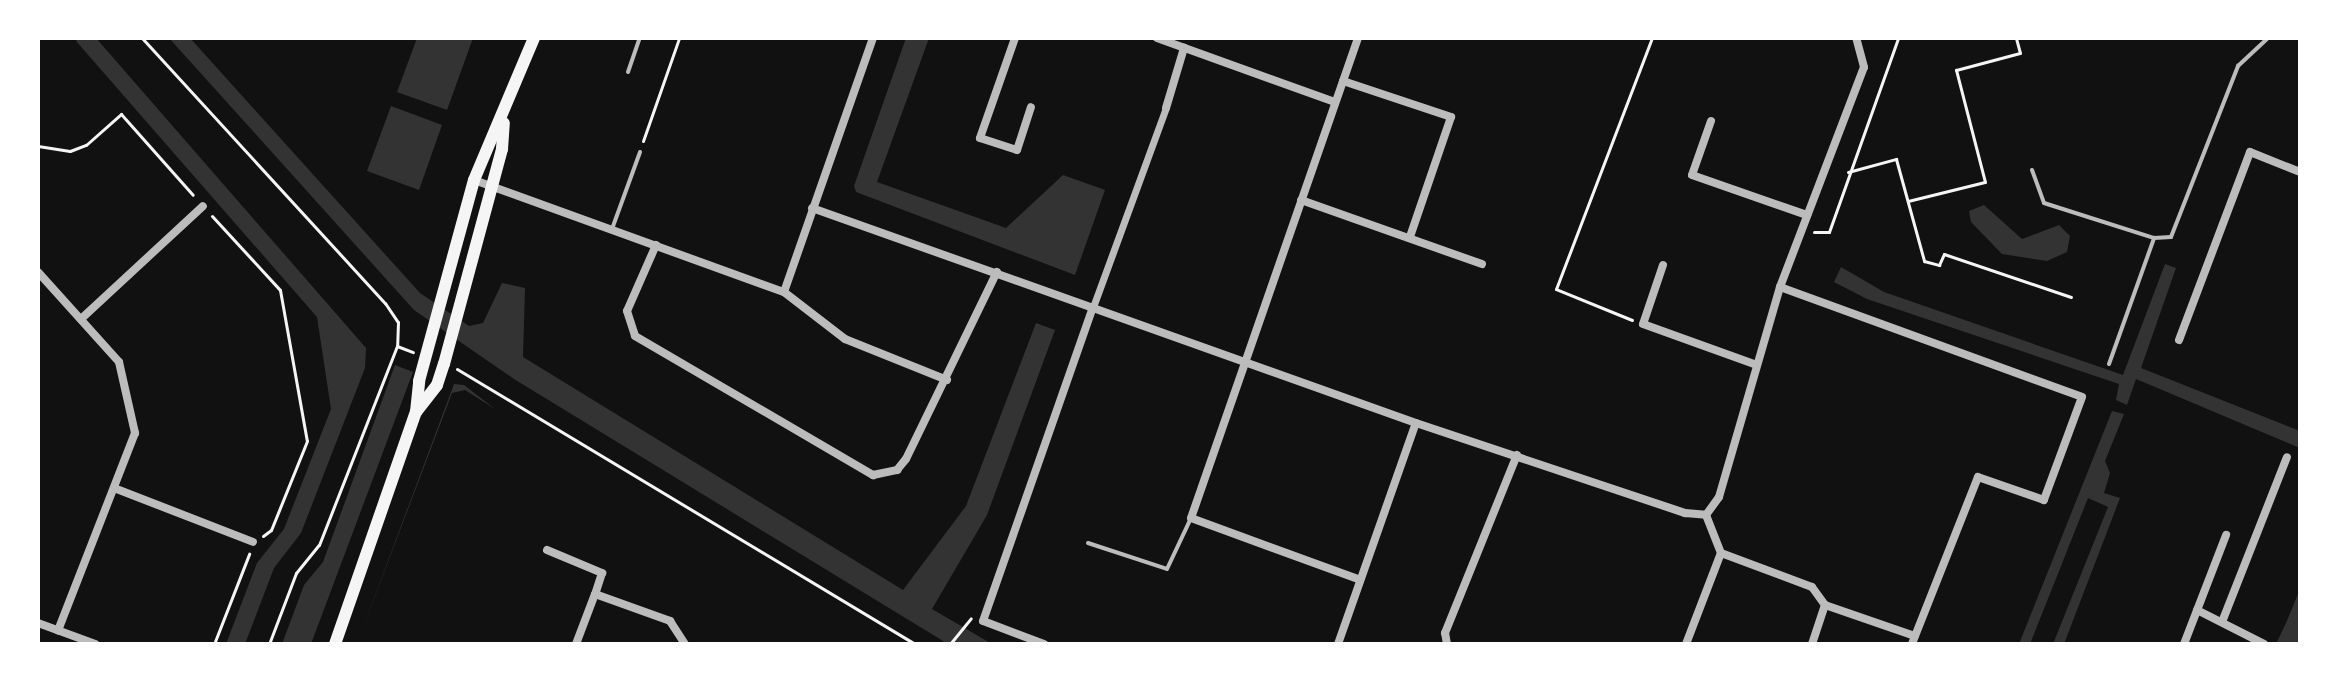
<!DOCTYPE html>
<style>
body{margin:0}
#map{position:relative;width:2338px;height:682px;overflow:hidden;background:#111;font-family:Georgia,serif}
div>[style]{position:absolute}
.water>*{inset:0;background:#333}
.path>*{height:3px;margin:-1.5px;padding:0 1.5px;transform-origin:1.5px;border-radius:1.5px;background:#f5f5f5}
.service>*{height:4px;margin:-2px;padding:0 2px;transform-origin:2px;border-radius:2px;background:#bcbcbc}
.pedestrian>*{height:7px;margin:-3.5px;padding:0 3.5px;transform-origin:3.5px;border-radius:3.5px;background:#bcbcbc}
.minor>*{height:8px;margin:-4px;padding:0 4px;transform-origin:4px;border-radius:4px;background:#bcbcbc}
.secondary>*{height:12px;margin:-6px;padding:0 6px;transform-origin:6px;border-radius:6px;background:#f5f5f5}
span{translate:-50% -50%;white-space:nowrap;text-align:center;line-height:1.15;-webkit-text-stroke:6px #fff;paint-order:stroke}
.frame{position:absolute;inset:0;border:40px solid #fff;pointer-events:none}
</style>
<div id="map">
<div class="water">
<div style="clip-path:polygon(80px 38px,96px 38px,366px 348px,365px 368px,301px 533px,274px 568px,245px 644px,226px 644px,257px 563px,284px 529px,331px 409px,317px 317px,76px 41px)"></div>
<div style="clip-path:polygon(169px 38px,190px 38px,420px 293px,469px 326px,483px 323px,502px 283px,525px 288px,523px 357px,903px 590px,966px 506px,1036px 323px,1055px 330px,987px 515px,932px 609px,992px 644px,948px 644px,514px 379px,414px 310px)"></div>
<div style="clip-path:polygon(417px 38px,473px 38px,447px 110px,397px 92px)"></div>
<div style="clip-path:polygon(906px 38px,929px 38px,877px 182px,1006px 228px,1063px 175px,1105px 190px,1075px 275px,856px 192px,854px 186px)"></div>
<div style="clip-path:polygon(391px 106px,442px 125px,419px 190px,367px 171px)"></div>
<div style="clip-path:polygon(1984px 205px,2022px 239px,2059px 225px,2070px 236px,2067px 252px,2047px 261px,2002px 254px,1971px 222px,1969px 211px)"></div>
<div style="clip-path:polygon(2165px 264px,2176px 268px,2141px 368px,2300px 431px,2300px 448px,2136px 379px,2127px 405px,2116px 400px,2119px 384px,1867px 299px,1834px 282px,1841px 267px,1884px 292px,2123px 375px)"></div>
<div style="clip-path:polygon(395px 365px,413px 372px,311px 644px,282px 644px,304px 585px,323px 562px)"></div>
<div style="clip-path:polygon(454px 384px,464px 385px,495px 409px,465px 390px,452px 393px,357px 644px)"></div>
<div style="clip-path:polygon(2112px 411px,2124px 414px,2105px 461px,2110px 473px,2104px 493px,2120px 498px,2064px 644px,2053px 644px,2108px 507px,2088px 498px,2030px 644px,2019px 644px)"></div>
<div style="clip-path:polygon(2300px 589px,2300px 644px,2276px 644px,2286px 623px)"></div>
</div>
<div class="path">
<div style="left:142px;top:38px;width:360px;rotate:47.5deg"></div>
<div style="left:385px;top:303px;width:23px;rotate:56deg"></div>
<div style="left:398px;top:322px;width:24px;rotate:92deg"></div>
<div style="left:397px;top:346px;width:17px;rotate:21deg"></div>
<div style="left:643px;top:141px;width:109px;rotate:-70.7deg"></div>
<div style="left:38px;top:146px;width:32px;rotate:9deg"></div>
<div style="left:70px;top:151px;width:17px;rotate:-21deg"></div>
<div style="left:86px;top:145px;width:47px;rotate:-41.5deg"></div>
<div style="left:121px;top:114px;width:108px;rotate:48.4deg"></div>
<div style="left:1848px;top:172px;width:50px;rotate:-15.2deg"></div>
<div style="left:1896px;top:159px;width:106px;rotate:74.6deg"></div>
<div style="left:1924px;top:261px;width:16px;rotate:15deg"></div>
<div style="left:1939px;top:265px;width:12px;rotate:-66deg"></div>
<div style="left:1944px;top:254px;width:134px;rotate:18.7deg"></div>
<div style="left:1908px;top:201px;width:79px;rotate:-13.9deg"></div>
<div style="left:1985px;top:182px;width:116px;rotate:-104.5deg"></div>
<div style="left:1956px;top:70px;width:66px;rotate:-14.9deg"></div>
<div style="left:2020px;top:53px;width:16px;rotate:-105deg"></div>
<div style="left:212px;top:216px;width:100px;rotate:47.4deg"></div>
<div style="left:280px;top:290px;width:153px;rotate:79.9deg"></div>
<div style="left:307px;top:441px;width:96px;rotate:112deg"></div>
<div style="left:271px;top:530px;width:10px;rotate:143deg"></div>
<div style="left:1814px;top:232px;width:15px"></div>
<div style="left:1829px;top:232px;width:206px;rotate:-70.4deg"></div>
<div style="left:1632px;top:320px;width:82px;rotate:-157.8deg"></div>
<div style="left:1556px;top:289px;width:269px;rotate:-69.1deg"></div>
<div style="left:457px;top:369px;width:534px;rotate:30.98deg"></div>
<div style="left:155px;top:644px;width:10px"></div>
<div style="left:214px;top:644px;width:97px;rotate:-68.7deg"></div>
<div style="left:269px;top:644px;width:76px;rotate:-69.2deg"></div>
<div style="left:296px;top:573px;width:36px;rotate:-51deg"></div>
<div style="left:319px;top:545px;width:214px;rotate:-68.6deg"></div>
<div style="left:950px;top:644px;width:33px;rotate:-51deg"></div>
</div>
<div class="service">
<div style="left:628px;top:72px;width:36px;rotate:-71deg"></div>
<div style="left:2032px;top:170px;width:35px;rotate:70deg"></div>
<div style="left:2044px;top:203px;width:115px;rotate:17.7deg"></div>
<div style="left:2154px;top:238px;width:17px;rotate:-3deg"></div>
<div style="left:2171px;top:237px;width:184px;rotate:-68.6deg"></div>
<div style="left:2238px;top:66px;width:41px;rotate:-43deg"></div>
<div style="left:612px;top:229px;width:82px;rotate:-70deg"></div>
<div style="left:2109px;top:364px;width:134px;rotate:-70.3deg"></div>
<div style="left:1088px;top:543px;width:83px;rotate:18.2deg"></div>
<div style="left:1167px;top:569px;width:56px;rotate:-64.8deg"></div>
</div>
<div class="pedestrian">
<div style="left:1093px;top:307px;width:212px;rotate:-69.9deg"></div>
</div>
<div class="minor">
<div style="left:1015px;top:38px;width:106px;rotate:109.3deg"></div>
<div style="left:980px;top:138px;width:39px;rotate:18deg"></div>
<div style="left:1017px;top:150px;width:45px;rotate:-72deg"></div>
<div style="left:1157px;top:38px;width:189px;rotate:19.8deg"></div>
<div style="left:1358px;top:38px;width:508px;rotate:109.18deg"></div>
<div style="left:1191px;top:518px;width:180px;rotate:20.1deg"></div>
<div style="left:1343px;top:81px;width:114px;rotate:18.4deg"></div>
<div style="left:1451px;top:117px;width:127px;rotate:108.9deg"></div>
<div style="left:1166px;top:108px;width:63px;rotate:-73.3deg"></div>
<div style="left:1711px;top:121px;width:57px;rotate:109.4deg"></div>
<div style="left:1692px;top:175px;width:122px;rotate:19.2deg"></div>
<div style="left:474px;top:180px;width:330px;rotate:19.9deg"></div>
<div style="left:784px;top:292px;width:77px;rotate:37.6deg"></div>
<div style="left:845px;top:339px;width:110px;rotate:21.9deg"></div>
<div style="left:1301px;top:200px;width:192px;rotate:19.5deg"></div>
<div style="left:812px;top:208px;width:641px;rotate:19.59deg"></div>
<div style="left:1416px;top:423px;width:284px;rotate:18.5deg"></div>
<div style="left:1685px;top:513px;width:21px;rotate:5deg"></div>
<div style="left:656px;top:245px;width:72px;rotate:113.7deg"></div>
<div style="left:627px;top:311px;width:26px;rotate:72deg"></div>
<div style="left:635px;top:336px;width:276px;rotate:30.3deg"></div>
<div style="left:873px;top:475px;width:25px;rotate:-12deg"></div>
<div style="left:897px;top:470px;width:14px;rotate:-51deg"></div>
<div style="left:906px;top:459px;width:208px;rotate:-64.1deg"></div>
<div style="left:1663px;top:265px;width:62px;rotate:108.7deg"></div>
<div style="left:1643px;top:324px;width:121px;rotate:19.8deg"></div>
<div style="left:38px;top:272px;width:121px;rotate:48deg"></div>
<div style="left:119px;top:362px;width:73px;rotate:77.3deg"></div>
<div style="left:135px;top:433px;width:212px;rotate:111.3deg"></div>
<div style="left:1780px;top:287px;width:321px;rotate:20deg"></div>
<div style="left:2082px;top:397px;width:110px;rotate:110.3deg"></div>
<div style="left:2044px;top:500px;width:70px;rotate:-160.8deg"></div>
<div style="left:1978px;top:477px;width:180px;rotate:111.6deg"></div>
<div style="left:784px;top:292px;width:269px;rotate:-70.7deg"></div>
<div style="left:81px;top:319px;width:166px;rotate:-42.8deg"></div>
<div style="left:2179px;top:340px;width:201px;rotate:-69.3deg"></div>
<div style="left:2250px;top:152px;width:54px;rotate:21.8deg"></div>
<div style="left:114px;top:488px;width:149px;rotate:21.2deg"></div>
<div style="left:1706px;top:515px;width:22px;rotate:-54deg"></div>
<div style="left:1719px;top:497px;width:219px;rotate:-73.8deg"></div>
<div style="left:1780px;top:287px;width:235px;rotate:-69.1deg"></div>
<div style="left:1864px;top:67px;width:30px;rotate:-105deg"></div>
<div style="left:1706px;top:515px;width:41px;rotate:68.5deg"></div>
<div style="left:547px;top:550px;width:60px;rotate:22.7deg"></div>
<div style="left:602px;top:573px;width:22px;rotate:108deg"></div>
<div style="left:595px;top:594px;width:80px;rotate:19.8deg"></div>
<div style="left:670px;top:621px;width:27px;rotate:57deg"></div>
<div style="left:2197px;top:610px;width:75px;rotate:26.9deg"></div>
<div style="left:2222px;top:622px;width:177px;rotate:-68.5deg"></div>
<div style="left:38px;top:623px;width:61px;rotate:20.2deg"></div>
<div style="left:576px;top:644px;width:53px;rotate:-69.2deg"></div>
<div style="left:1044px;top:644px;width:65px;rotate:-159.3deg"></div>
<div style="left:983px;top:621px;width:333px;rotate:-70.7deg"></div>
<div style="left:1338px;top:644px;width:234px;rotate:-70.6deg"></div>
<div style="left:1447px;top:644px;width:11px;rotate:-100deg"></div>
<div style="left:1445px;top:633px;width:192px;rotate:-68deg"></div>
<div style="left:1686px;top:644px;width:97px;rotate:-69deg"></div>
<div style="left:1721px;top:553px;width:97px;rotate:20.5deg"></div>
<div style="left:1812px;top:587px;width:22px;rotate:54deg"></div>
<div style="left:1825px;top:605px;width:95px;rotate:19deg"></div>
<div style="left:1812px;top:644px;width:41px;rotate:-71.6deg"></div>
<div style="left:2184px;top:644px;width:117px;rotate:-68.9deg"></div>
</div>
<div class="secondary">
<div style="left:416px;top:412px;width:34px;rotate:-52deg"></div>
<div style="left:437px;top:385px;width:22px;rotate:-72deg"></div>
<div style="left:444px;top:364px;width:223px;rotate:-74.9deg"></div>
<div style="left:502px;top:149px;width:26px;rotate:-86deg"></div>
<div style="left:335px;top:644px;width:246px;rotate:-70.8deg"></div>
<div style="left:416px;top:412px;width:31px;rotate:-84deg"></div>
<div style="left:419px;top:381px;width:208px;rotate:-74.7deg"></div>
<div style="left:474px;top:180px;width:154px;rotate:-67.1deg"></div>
</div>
<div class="frame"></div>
</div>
